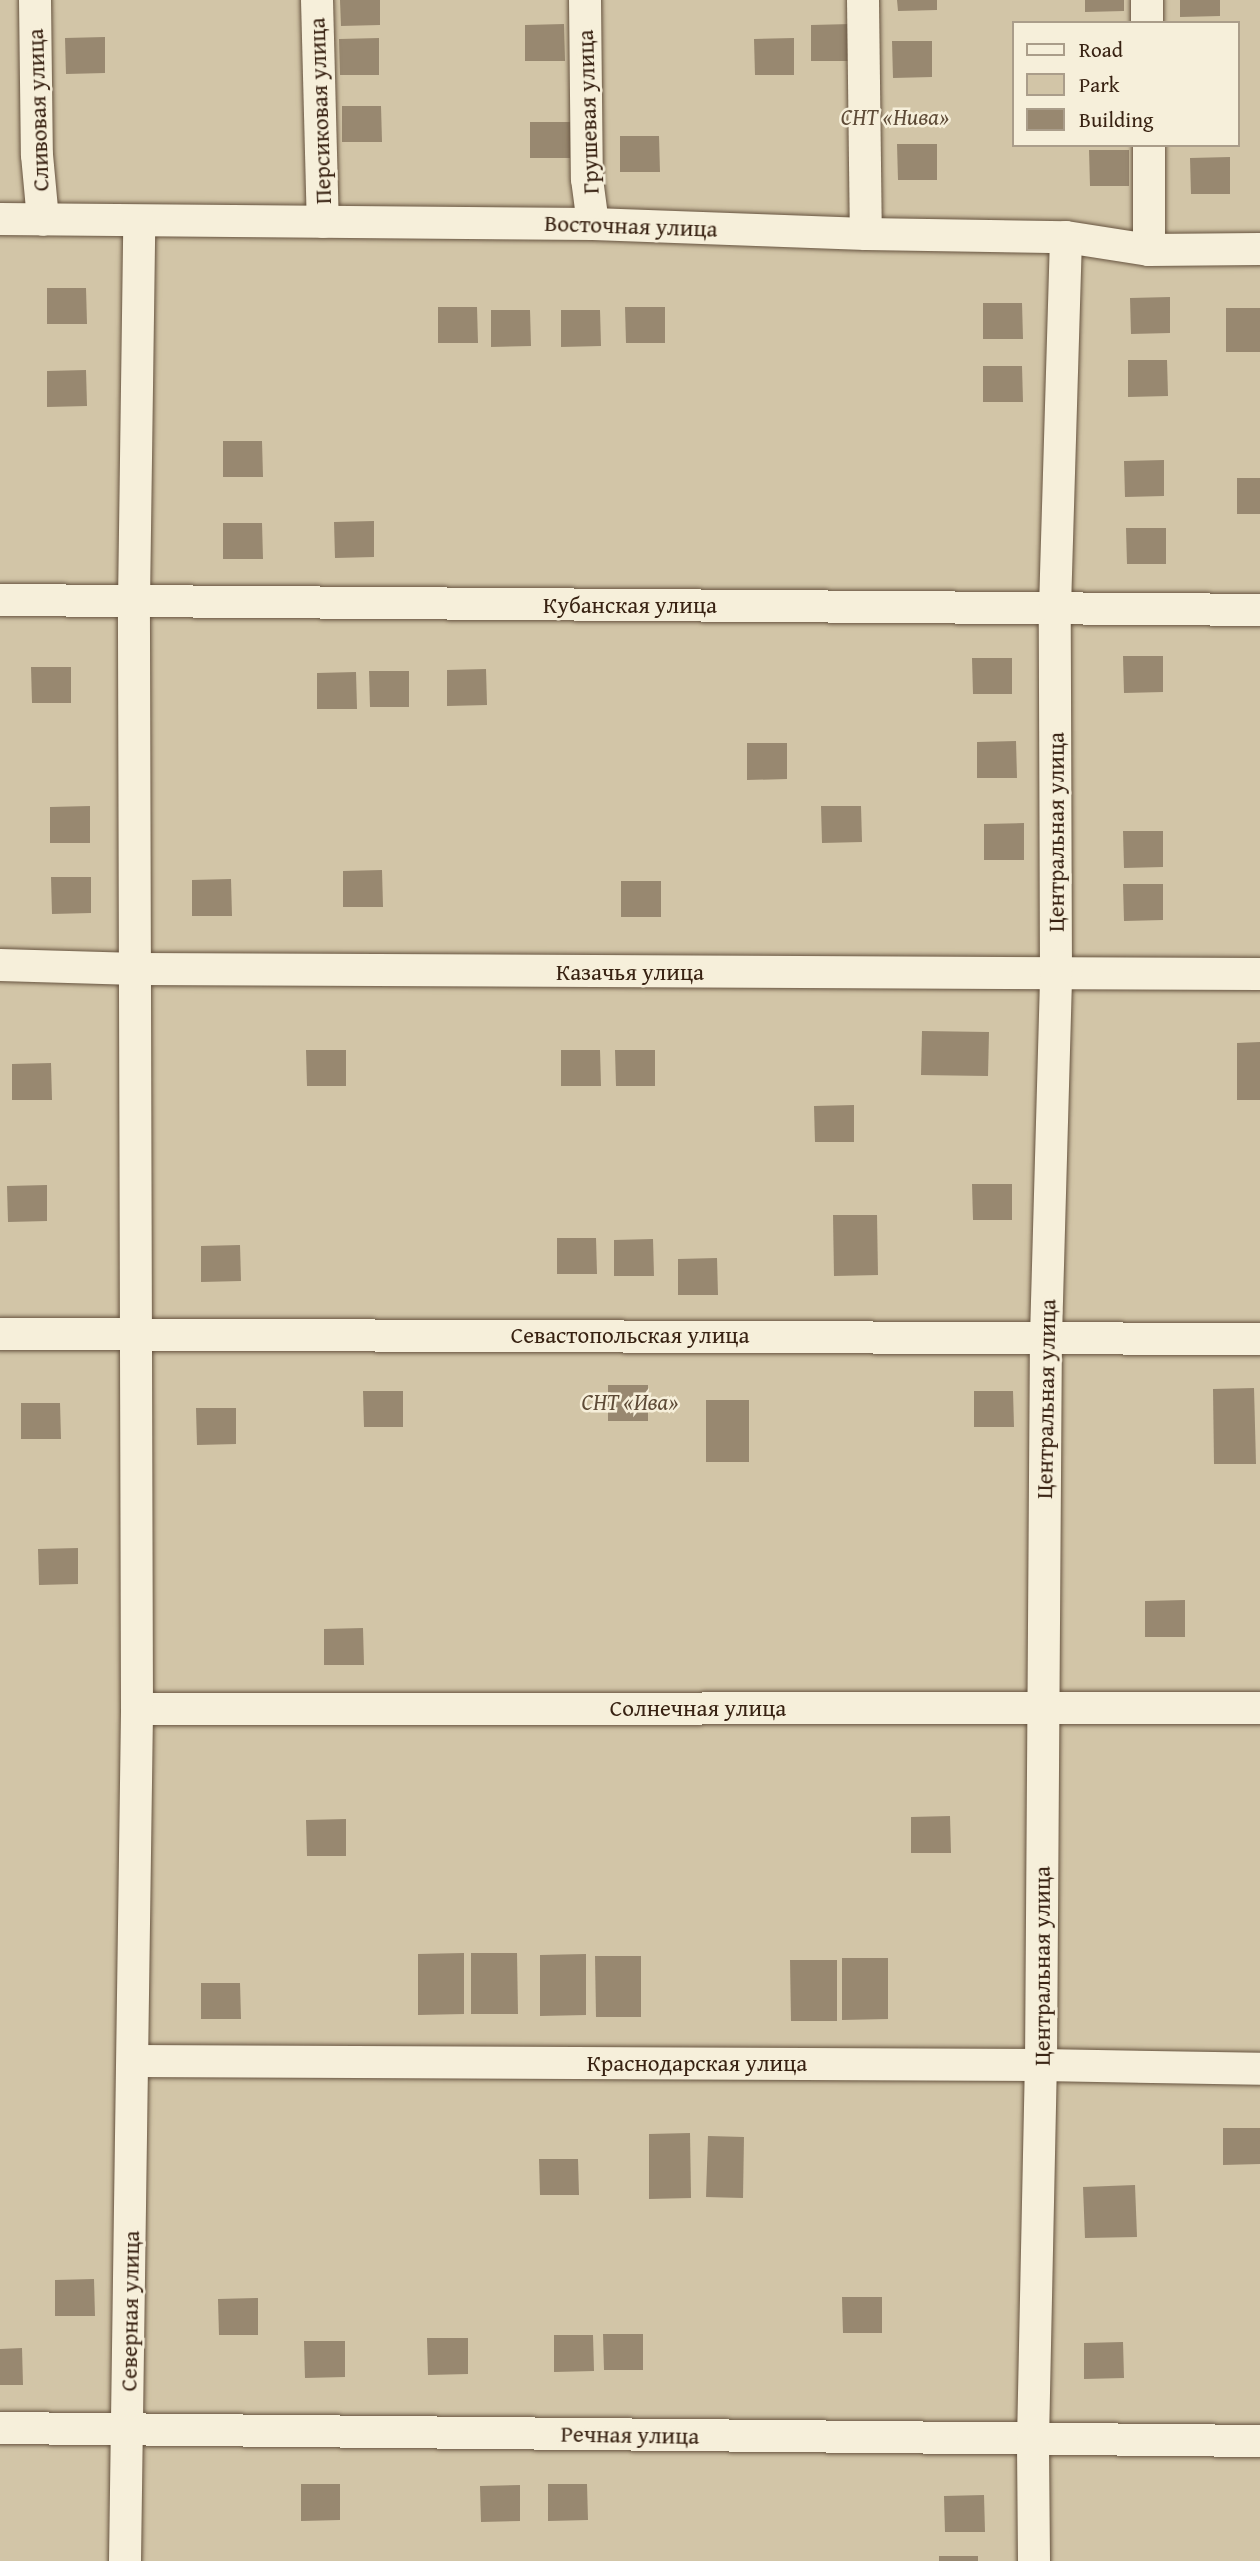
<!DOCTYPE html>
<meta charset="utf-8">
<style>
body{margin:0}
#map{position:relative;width:1260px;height:2561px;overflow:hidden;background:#f1e6c6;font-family:"Gentium Book Plus",serif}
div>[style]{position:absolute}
.green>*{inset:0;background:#d2c5a7}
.building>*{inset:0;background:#988870}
.roads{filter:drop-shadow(0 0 2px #66533f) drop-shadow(0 0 2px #66533f)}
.minor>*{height:32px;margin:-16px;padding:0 16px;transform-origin:16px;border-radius:16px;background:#f6efda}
span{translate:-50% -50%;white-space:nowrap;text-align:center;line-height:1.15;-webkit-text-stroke:5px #f6efda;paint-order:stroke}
.street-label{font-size:23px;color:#382212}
.park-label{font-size:23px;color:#5e4b37;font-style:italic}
.legend{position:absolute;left:1012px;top:21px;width:228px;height:126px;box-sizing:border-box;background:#f6efda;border:2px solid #aa9d8a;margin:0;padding:9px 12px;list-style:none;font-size:21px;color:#382212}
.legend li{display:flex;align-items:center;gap:14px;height:35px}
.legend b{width:35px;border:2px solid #aa9d8a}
</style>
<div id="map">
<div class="green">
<div style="clip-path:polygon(evenodd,0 0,1260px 0,1260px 2561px,0 2561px,0 0,1013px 23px,1237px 23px,1237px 145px,1013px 145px,1013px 23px)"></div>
</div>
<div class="building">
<div style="clip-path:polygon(340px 0,380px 0,380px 25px,341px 26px)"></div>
<div style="clip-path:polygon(897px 0,937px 0,937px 10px,898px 11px)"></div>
<div style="clip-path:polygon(1085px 0,1124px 0,1124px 11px,1085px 12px)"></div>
<div style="clip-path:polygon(1180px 0,1220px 0,1220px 16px,1180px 17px)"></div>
<div style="clip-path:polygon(564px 24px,565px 61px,525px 61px,525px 25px)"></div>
<div style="clip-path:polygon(851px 24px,851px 61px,811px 61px,811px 25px)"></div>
<div style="clip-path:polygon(105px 37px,105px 73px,66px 74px,65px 38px)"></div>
<div style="clip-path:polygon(379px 38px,379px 75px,340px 75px,339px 39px)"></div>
<div style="clip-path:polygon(794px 38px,794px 75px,755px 75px,754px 39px)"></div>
<div style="clip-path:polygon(892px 41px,932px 41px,932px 77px,893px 78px)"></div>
<div style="clip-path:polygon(342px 106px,381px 106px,382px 142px,342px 142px)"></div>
<div style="clip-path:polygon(530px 122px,570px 122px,570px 158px,530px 158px)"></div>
<div style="clip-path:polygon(620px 136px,659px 136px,660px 172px,620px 172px)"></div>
<div style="clip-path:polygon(897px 144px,937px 144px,937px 180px,898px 180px)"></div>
<div style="clip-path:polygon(1089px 150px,1129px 150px,1129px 186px,1090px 186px)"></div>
<div style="clip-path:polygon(1230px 157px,1230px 194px,1191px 194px,1190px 158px)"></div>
<div style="clip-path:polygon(47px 288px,86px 288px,87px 324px,47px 324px)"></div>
<div style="clip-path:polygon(1170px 297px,1170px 333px,1131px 334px,1130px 298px)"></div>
<div style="clip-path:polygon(983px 303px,1022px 303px,1023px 339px,983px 339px)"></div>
<div style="clip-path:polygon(438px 307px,477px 307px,478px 343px,438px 343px)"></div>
<div style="clip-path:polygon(625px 307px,665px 307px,665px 343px,626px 343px)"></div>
<div style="clip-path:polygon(1226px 308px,1260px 308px,1260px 352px,1226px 352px)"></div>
<div style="clip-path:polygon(491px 310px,530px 310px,531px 346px,491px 347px)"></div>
<div style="clip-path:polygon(561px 310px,600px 310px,601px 346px,561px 347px)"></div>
<div style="clip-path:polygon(1128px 360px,1167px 360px,1168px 396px,1128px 397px)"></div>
<div style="clip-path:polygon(983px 366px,1022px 366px,1023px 402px,983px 402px)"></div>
<div style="clip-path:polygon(86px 370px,87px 406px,47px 407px,47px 371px)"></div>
<div style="clip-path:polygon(223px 441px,262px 441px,263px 477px,223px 477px)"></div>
<div style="clip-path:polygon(1164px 460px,1164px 496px,1125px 497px,1124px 461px)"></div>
<div style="clip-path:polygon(1237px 478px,1260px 478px,1260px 514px,1237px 514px)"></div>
<div style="clip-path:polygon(374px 521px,374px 557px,335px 558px,334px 522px)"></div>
<div style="clip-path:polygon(223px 523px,262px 523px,263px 559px,223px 559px)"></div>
<div style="clip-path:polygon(1126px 528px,1166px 528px,1166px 564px,1127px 564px)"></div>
<div style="clip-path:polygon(1123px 656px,1163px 656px,1163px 692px,1124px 693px)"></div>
<div style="clip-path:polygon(972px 658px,1012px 658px,1012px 694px,973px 694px)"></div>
<div style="clip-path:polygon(31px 667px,71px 667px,71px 703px,32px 703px)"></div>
<div style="clip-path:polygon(486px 669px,487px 705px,447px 706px,447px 670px)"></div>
<div style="clip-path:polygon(369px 671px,409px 671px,409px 707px,370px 707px)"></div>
<div style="clip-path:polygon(356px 672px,357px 709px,317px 709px,317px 673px)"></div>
<div style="clip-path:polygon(1016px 741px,1017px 778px,977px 778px,977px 742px)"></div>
<div style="clip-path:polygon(747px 743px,787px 743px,787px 779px,747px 780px)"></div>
<div style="clip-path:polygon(90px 806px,90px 843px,50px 843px,50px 807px)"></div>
<div style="clip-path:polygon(821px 806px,861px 806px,862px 842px,822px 843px)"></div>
<div style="clip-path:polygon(1024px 823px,1024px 860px,984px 860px,984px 824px)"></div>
<div style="clip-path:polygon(1123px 831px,1163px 831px,1163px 867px,1124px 868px)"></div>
<div style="clip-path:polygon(382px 870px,383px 907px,343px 907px,343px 871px)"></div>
<div style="clip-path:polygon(51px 877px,91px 877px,91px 913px,52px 914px)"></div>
<div style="clip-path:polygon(231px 879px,232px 916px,192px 916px,192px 880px)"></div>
<div style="clip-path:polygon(621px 881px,661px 881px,661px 917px,621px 917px)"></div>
<div style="clip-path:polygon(1123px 884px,1163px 884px,1163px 920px,1124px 921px)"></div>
<div style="clip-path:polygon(922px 1031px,989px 1032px,988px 1076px,921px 1075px)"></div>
<div style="clip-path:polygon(1260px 1042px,1260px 1100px,1237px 1100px,1237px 1043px)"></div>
<div style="clip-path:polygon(306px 1050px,346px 1050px,346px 1086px,307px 1086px)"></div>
<div style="clip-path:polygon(561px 1050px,600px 1050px,601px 1086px,561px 1086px)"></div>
<div style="clip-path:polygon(615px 1050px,655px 1050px,655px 1086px,616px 1086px)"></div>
<div style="clip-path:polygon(51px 1063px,52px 1100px,12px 1100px,12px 1064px)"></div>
<div style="clip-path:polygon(854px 1105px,854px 1142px,815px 1142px,814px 1106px)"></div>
<div style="clip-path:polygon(972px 1184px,1012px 1184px,1012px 1220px,973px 1220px)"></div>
<div style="clip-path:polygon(47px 1185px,47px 1221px,8px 1222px,7px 1186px)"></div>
<div style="clip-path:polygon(833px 1215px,877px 1215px,878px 1275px,834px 1276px)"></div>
<div style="clip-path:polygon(557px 1238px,596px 1238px,597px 1274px,557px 1274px)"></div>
<div style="clip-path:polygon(653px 1239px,654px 1276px,614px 1276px,614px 1240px)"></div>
<div style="clip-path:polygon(240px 1245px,241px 1281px,201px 1282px,201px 1246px)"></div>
<div style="clip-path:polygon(717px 1258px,718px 1295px,678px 1295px,678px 1259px)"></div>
<div style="clip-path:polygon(608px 1385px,648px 1385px,648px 1421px,608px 1421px)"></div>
<div style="clip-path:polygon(1254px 1388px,1256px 1464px,1214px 1464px,1213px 1389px)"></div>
<div style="clip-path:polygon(363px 1391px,403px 1391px,403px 1427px,364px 1427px)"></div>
<div style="clip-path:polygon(974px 1391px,1013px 1391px,1014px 1427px,974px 1427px)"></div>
<div style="clip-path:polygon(706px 1400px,749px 1400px,749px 1462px,706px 1462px)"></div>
<div style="clip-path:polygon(21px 1403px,60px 1403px,61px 1439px,21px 1439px)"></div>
<div style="clip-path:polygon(196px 1408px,236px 1408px,236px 1444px,197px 1445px)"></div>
<div style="clip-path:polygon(78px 1548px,78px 1584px,39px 1585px,38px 1549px)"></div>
<div style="clip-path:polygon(1185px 1600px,1185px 1637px,1145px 1637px,1145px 1601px)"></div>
<div style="clip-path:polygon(363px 1628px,364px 1665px,324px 1665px,324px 1629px)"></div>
<div style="clip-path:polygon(950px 1816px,951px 1853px,911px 1853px,911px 1817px)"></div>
<div style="clip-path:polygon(346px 1819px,346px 1856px,307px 1856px,306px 1820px)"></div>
<div style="clip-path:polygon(464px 1953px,464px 2014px,418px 2015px,418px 1954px)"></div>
<div style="clip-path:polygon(471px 1953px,517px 1953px,518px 2014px,471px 2014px)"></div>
<div style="clip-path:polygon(586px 1954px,586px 2015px,540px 2016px,540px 1955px)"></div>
<div style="clip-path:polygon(595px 1956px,641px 1956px,641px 2017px,596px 2017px)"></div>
<div style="clip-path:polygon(842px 1958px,888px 1958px,888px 2019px,842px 2020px)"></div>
<div style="clip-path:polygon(790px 1960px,837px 1960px,837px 2021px,791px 2021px)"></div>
<div style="clip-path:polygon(201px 1983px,240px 1983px,241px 2019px,201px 2019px)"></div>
<div style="clip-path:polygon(1223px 2128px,1260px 2128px,1260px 2164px,1223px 2165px)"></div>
<div style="clip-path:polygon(690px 2133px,691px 2198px,649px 2199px,649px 2134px)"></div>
<div style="clip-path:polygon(708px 2136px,744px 2137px,743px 2198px,706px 2197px)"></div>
<div style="clip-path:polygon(539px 2159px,578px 2159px,579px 2195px,540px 2195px)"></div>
<div style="clip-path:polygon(1135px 2185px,1137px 2237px,1085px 2238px,1083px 2187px)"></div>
<div style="clip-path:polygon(94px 2279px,95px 2316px,55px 2316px,55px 2280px)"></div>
<div style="clip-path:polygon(842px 2297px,882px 2297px,882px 2333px,843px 2333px)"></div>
<div style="clip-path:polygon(258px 2298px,258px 2335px,219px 2335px,218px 2299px)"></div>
<div style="clip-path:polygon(603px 2334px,643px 2334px,643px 2370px,604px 2370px)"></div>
<div style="clip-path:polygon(554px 2335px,593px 2335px,594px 2371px,554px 2372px)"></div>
<div style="clip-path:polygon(427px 2338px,468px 2338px,468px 2374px,428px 2375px)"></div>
<div style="clip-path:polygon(304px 2341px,345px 2341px,345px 2377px,305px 2378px)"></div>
<div style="clip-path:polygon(1123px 2342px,1124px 2378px,1084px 2379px,1084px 2343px)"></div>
<div style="clip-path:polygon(22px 2348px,23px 2385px,0 2385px,0 2349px)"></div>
<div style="clip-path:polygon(301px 2484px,340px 2484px,340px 2520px,301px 2521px)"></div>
<div style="clip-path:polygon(548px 2484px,587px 2484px,588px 2520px,548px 2521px)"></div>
<div style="clip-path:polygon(520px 2485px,520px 2521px,481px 2522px,480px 2486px)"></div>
<div style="clip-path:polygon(984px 2495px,985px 2532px,945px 2532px,944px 2496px)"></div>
<div style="clip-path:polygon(939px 2556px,978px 2556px,978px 2561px,939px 2561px)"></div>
</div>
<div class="roads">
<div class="minor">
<div style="left:35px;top:0;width:155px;rotate:89.3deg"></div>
<div style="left:37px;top:155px;width:65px;rotate:84.7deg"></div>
<div style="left:317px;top:0;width:222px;rotate:88.5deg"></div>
<div style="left:585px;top:0;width:179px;rotate:89.4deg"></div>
<div style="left:587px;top:179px;width:45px;rotate:82.4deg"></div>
<div style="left:863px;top:0;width:234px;rotate:89.3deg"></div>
<div style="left:1147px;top:0;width:23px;rotate:90deg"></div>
<div style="left:1149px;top:145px;width:105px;rotate:90deg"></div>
<div style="left:0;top:219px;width:593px;rotate:0.48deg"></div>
<div style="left:593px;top:224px;width:273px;rotate:2.1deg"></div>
<div style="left:866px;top:234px;width:200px;rotate:0.9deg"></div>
<div style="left:1066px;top:237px;width:84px;rotate:8.9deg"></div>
<div style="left:1149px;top:250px;width:111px;rotate:-0.5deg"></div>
<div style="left:0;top:600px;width:1260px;rotate:0.45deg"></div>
<div style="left:0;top:965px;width:137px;rotate:1.7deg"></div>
<div style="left:137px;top:969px;width:1123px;rotate:0.26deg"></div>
<div style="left:0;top:1334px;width:1260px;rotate:0.23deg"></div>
<div style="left:137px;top:1709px;width:1123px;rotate:-0.05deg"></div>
<div style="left:134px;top:2061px;width:907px;rotate:0.25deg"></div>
<div style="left:1041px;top:2065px;width:219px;rotate:1deg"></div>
<div style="left:0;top:2428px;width:1260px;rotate:0.59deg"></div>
<div style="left:125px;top:2561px;width:852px;rotate:-89.19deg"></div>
<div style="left:137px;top:1709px;width:1107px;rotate:-90.16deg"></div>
<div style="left:134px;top:602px;width:381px;rotate:-89.2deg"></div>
<div style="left:1034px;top:2561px;width:120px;rotate:-90.5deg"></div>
<div style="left:1033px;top:2441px;width:376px;rotate:-88.8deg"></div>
<div style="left:1041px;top:2065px;width:728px;rotate:-89.61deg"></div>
<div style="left:1046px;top:1337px;width:363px;rotate:-88.4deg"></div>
<div style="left:1056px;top:974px;width:366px;rotate:-90.2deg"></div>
<div style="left:1055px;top:608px;width:371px;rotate:-88.3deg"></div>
</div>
</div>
<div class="street-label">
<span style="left:38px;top:110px;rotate:-92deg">Сливовая улица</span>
<span style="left:320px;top:111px;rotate:-92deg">Персиковая улица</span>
<span style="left:588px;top:112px;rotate:-92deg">Грушевая улица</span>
<span style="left:631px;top:226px;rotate:2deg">Восточная улица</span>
<span style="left:630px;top:605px">Кубанская улица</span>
<span style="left:1056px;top:832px;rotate:-90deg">Центральная улица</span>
<span style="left:630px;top:972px">Казачья улица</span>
<span style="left:630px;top:1335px">Севастопольская улица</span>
<span style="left:1046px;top:1399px;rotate:-89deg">Центральная улица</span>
<span style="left:698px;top:1708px">Солнечная улица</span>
<span style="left:1042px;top:1966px;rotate:-90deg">Центральная улица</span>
<span style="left:697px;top:2063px">Краснодарская улица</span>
<span style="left:130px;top:2311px;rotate:-89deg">Северная улица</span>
<span style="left:630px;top:2435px;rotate:1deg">Речная улица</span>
</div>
<div class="park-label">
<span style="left:895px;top:117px">СНТ «Нива»</span>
<span style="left:630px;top:1402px">СНТ «Ива»</span>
</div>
<ul class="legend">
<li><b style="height:9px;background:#f6efda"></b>Road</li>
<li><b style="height:19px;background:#d2c5a7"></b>Park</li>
<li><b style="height:19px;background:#988870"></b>Building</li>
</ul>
</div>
